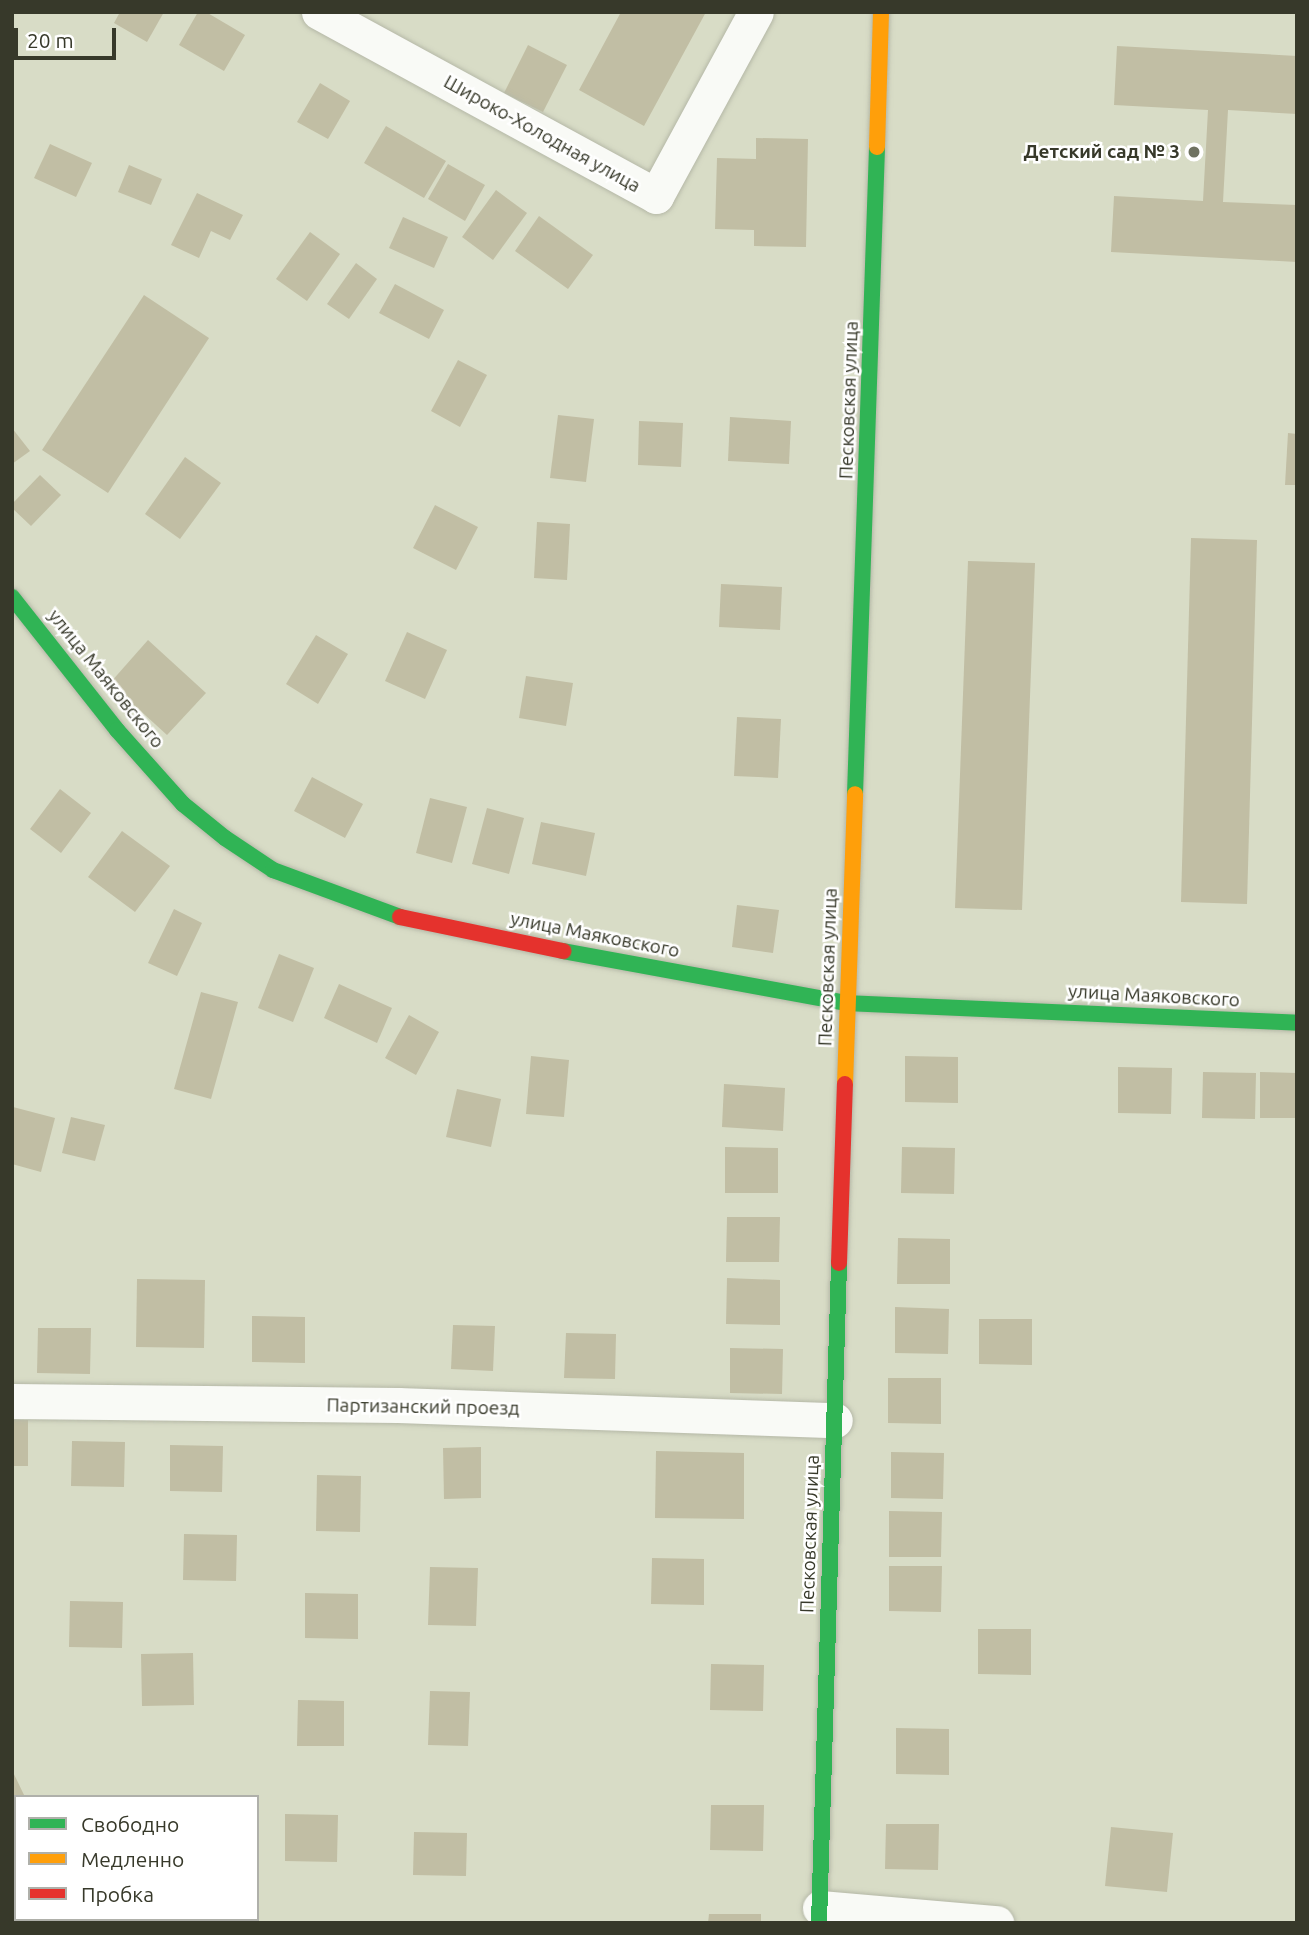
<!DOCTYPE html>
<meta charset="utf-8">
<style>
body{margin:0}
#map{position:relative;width:1309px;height:1935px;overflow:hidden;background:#d8dcc6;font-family:Ubuntu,sans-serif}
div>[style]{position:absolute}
.building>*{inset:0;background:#c1bea4}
.roads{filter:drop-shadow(0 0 2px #b5b8a7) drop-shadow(0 0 2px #b5b8a7)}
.street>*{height:35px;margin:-17.5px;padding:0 17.5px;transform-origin:17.5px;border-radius:17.5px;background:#f9faf6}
.fast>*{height:16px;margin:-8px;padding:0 8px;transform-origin:8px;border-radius:8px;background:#30b455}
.slow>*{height:16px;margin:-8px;padding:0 8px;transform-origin:8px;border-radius:8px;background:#ff9f0a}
.jam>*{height:16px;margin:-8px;padding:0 8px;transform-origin:8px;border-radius:8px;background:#e5322d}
.dots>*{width:19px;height:19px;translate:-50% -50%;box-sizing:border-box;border:4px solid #fff;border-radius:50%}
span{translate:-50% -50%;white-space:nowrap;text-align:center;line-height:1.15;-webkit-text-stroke:5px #fff;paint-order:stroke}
.street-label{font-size:19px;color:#37392a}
.poi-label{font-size:19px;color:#37392a;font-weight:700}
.right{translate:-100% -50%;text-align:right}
.frame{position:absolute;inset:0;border:14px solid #37392a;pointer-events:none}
.legend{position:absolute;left:14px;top:1795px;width:245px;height:126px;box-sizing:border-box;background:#fff;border:2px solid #afb0aa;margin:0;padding:9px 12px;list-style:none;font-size:21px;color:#37392a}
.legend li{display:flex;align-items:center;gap:14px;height:35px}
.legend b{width:35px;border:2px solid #afb0aa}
.scale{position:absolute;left:14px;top:28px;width:102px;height:32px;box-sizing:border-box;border:4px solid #37392a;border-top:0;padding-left:9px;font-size:21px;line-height:24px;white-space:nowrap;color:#37392a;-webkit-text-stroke:5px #fff;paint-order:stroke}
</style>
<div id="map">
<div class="building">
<div style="clip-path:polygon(120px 12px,164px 12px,147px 42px,114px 23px)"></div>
<div style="clip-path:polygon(198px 12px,206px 12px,245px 35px,224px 71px,179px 45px)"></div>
<div style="clip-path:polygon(621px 12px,706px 12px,644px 126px,579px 90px)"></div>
<div style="clip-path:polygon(528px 45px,567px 65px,543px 112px,504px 93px)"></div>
<div style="clip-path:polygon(1117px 46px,1297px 56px,1297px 114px,1228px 110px,1223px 202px,1297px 205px,1297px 262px,1111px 252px,1114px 196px,1203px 201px,1208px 110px,1114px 105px)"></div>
<div style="clip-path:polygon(320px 83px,350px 101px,328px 139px,297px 122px)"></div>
<div style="clip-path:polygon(386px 126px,446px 161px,424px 198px,364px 163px)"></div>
<div style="clip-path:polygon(756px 138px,808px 139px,806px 247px,754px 246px,754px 230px,715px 229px,717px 158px,756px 159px)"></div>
<div style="clip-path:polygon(50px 144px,92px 163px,76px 197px,34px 178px)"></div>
<div style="clip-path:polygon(448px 164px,485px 185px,465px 221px,428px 199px)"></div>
<div style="clip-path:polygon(129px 165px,162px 179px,151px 205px,118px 192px)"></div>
<div style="clip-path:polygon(496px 190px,527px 213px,493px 260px,462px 237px)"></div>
<div style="clip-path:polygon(197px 193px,243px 215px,230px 240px,211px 231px,199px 258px,171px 245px)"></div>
<div style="clip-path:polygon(539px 216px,593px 255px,568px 289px,515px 251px)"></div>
<div style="clip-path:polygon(403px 217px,448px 237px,434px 268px,389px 248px)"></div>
<div style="clip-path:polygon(310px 232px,340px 254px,307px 301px,276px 279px)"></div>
<div style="clip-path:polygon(356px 263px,377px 279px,349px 319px,327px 304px)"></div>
<div style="clip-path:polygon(395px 284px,444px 310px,429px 339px,379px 313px)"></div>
<div style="clip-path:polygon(144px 295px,209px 338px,108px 493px,42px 450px)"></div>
<div style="clip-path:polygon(458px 360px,487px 375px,460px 427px,431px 411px)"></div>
<div style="clip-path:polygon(558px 415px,594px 419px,586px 482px,550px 478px)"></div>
<div style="clip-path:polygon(730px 417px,791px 421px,789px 464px,728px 461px)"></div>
<div style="clip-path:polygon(639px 421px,683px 423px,681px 467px,638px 465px)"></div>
<div style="clip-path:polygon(12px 428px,30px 451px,12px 464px)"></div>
<div style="clip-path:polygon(1288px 433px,1297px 434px,1297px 485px,1285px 485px)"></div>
<div style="clip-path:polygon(185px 457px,221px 483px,180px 539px,145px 514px)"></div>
<div style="clip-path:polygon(40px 475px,61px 495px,31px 526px,12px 508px,12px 504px)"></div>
<div style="clip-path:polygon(435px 505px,478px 527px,456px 570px,413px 548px)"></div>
<div style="clip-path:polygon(537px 522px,570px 524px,567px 580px,534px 578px)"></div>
<div style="clip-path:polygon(1191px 538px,1257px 540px,1247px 904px,1181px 902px)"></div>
<div style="clip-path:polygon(968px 561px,1035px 563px,1022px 910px,955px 908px)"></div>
<div style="clip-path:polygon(721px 584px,782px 587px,780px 630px,719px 627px)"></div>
<div style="clip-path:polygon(407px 632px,447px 650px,425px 699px,385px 681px)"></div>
<div style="clip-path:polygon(316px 635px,348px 654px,318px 704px,286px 684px)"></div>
<div style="clip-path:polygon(148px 640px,206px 693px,167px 735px,110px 683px)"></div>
<div style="clip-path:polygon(526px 676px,573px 683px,566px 726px,519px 718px)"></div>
<div style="clip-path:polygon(737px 717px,781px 719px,778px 778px,734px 776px)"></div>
<div style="clip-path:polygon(312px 777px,363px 804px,345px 838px,294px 811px)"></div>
<div style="clip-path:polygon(60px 789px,91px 813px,61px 853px,30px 829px)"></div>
<div style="clip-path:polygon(430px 798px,467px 807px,452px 863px,416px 853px)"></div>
<div style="clip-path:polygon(487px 808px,524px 818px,509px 874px,472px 864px)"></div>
<div style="clip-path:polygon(541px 822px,595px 833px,586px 876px,532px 864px)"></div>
<div style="clip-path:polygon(122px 831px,170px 866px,135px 912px,88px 877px)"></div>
<div style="clip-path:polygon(737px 905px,779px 910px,773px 953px,732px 947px)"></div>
<div style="clip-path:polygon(174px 909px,202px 923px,177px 976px,148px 963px)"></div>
<div style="clip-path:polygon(279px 954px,314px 968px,293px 1022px,258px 1008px)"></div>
<div style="clip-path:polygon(339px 984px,392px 1008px,377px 1043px,324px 1018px)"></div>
<div style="clip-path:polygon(201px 992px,238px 1002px,211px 1099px,174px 1089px)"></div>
<div style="clip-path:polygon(409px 1015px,439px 1032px,416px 1075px,385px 1058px)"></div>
<div style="clip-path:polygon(531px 1056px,569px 1060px,564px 1117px,526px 1114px)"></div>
<div style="clip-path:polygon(905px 1056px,958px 1057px,958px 1103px,905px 1102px)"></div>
<div style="clip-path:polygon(1118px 1067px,1172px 1068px,1171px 1114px,1118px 1113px)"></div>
<div style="clip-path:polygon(1203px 1072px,1256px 1073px,1255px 1119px,1202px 1118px)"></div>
<div style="clip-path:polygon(1260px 1072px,1297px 1073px,1297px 1118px,1260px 1118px)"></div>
<div style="clip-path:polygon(724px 1084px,785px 1088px,783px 1131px,722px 1127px)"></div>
<div style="clip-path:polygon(457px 1089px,501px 1099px,491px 1147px,446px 1137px)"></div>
<div style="clip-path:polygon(13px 1107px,55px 1118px,41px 1172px,12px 1164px)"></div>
<div style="clip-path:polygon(71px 1117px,105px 1125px,95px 1161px,62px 1153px)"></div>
<div style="clip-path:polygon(725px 1147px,778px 1148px,778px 1193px,725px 1193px)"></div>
<div style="clip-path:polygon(902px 1147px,955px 1148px,954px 1194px,901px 1193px)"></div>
<div style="clip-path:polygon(727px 1217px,780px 1217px,779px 1262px,726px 1262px)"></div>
<div style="clip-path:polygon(898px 1238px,950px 1239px,950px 1284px,897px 1284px)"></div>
<div style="clip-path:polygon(727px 1278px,780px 1280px,780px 1325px,726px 1324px)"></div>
<div style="clip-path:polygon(137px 1279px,205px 1280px,204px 1348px,136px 1347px)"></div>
<div style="clip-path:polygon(895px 1307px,949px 1309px,948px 1354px,895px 1353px)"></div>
<div style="clip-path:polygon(252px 1316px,305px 1317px,305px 1363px,252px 1362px)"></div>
<div style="clip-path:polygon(979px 1319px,1032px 1319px,1032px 1365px,979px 1364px)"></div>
<div style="clip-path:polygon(453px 1325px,495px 1326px,493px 1371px,451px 1369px)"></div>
<div style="clip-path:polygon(38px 1328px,91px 1328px,90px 1374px,37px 1373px)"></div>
<div style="clip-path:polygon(566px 1333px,616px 1334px,615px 1379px,564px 1378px)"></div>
<div style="clip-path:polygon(730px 1348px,783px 1349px,782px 1394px,730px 1393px)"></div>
<div style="clip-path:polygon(888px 1378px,941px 1378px,941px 1424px,888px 1423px)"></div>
<div style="clip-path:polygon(12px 1420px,28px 1420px,28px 1466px,12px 1466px)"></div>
<div style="clip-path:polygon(72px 1441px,125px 1442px,124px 1487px,71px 1486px)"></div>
<div style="clip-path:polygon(170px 1445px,223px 1446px,222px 1492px,170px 1491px)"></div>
<div style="clip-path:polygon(481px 1447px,481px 1498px,444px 1499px,443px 1448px)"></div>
<div style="clip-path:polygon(656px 1451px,744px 1453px,744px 1519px,655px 1518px)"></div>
<div style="clip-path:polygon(891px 1452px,944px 1453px,943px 1499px,891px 1498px)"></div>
<div style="clip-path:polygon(317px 1475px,361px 1476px,360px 1532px,316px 1531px)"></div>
<div style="clip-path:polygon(889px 1511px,942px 1512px,941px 1557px,889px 1557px)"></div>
<div style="clip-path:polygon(184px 1534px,237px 1535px,236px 1581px,183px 1580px)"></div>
<div style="clip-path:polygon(652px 1558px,704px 1559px,704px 1605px,651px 1604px)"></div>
<div style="clip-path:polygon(889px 1566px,942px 1566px,941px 1612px,889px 1611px)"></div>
<div style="clip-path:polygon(430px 1567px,478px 1568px,476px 1626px,428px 1625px)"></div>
<div style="clip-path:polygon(305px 1593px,358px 1594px,358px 1639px,305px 1638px)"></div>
<div style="clip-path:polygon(70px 1601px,123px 1602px,122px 1648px,69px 1647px)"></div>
<div style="clip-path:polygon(978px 1629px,1031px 1629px,1031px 1675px,978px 1674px)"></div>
<div style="clip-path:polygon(193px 1653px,194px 1705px,142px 1706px,141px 1654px)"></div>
<div style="clip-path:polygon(711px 1664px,764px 1665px,763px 1711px,710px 1710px)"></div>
<div style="clip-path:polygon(430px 1691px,470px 1692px,468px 1746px,428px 1745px)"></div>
<div style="clip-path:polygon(298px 1700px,344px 1701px,344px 1746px,297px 1746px)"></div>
<div style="clip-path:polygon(896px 1728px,949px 1729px,949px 1775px,896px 1774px)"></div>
<div style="clip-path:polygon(12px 1770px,25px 1797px,16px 1797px,16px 1919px,35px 1919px,36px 1923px,12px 1923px)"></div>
<div style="clip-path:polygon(711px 1805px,764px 1805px,763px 1851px,710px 1850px)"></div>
<div style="clip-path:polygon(285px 1814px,338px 1815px,337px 1862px,285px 1861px)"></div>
<div style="clip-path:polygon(886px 1824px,939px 1824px,938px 1870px,885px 1869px)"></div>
<div style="clip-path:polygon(1111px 1827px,1173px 1833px,1167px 1892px,1105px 1886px)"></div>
<div style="clip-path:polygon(414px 1832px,467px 1833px,466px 1876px,413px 1875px)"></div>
<div style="clip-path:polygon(709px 1914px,761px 1914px,761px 1923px,708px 1923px)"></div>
</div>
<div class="roads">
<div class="street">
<div style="left:319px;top:12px;width:384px;rotate:28.6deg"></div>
<div style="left:656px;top:196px;width:209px;rotate:-61.5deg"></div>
<div style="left:12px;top:1401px;width:386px;rotate:0.6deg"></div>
<div style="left:398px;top:1405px;width:437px;rotate:2deg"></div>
<div style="left:820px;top:1908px;width:177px;rotate:4.9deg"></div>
</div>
<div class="fast">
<div style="left:12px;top:597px;width:169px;rotate:51.7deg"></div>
<div style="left:117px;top:730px;width:99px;rotate:48.3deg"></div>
<div style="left:183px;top:804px;width:54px;rotate:39deg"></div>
<div style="left:225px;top:838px;width:58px;rotate:33.7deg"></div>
<div style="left:273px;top:870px;width:135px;rotate:20.3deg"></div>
<div style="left:855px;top:794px;width:647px;rotate:-88.05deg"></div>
<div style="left:563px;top:951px;width:289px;rotate:10.4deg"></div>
<div style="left:847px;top:1003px;width:450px;rotate:2.5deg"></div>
<div style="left:819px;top:1923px;width:660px;rotate:-88.26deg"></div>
</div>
<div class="slow">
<div style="left:877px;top:147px;width:135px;rotate:-88.3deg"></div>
<div style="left:845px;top:1084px;width:290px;rotate:-88deg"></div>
</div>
<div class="jam">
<div style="left:400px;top:917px;width:167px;rotate:11.8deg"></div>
<div style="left:839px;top:1263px;width:179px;rotate:-88.1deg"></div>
</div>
</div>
<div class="dots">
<div style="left:1194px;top:152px;background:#6f7261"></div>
</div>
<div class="street-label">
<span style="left:542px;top:134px;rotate:29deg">Широко-Холодная улица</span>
<span style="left:849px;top:400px;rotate:-88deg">Песковская улица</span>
<span style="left:106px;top:679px;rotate:51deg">улица Маяковского</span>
<span style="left:595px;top:935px;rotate:11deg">улица Маяковского</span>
<span style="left:828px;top:967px;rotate:-88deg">Песковская улица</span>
<span style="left:1154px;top:996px;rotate:3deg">улица Маяковского</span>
<span style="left:423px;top:1407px;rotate:1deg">Партизанский проезд</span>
<span style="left:810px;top:1534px;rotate:-88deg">Песковская улица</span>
</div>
<div class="poi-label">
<span class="right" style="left:1180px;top:152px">Детский сад № 3</span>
</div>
<div class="frame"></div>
<ul class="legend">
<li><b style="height:9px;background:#30b455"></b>Свободно</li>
<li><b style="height:9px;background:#ff9f0a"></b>Медленно</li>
<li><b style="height:9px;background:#e5322d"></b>Пробка</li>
</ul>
<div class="scale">20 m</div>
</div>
